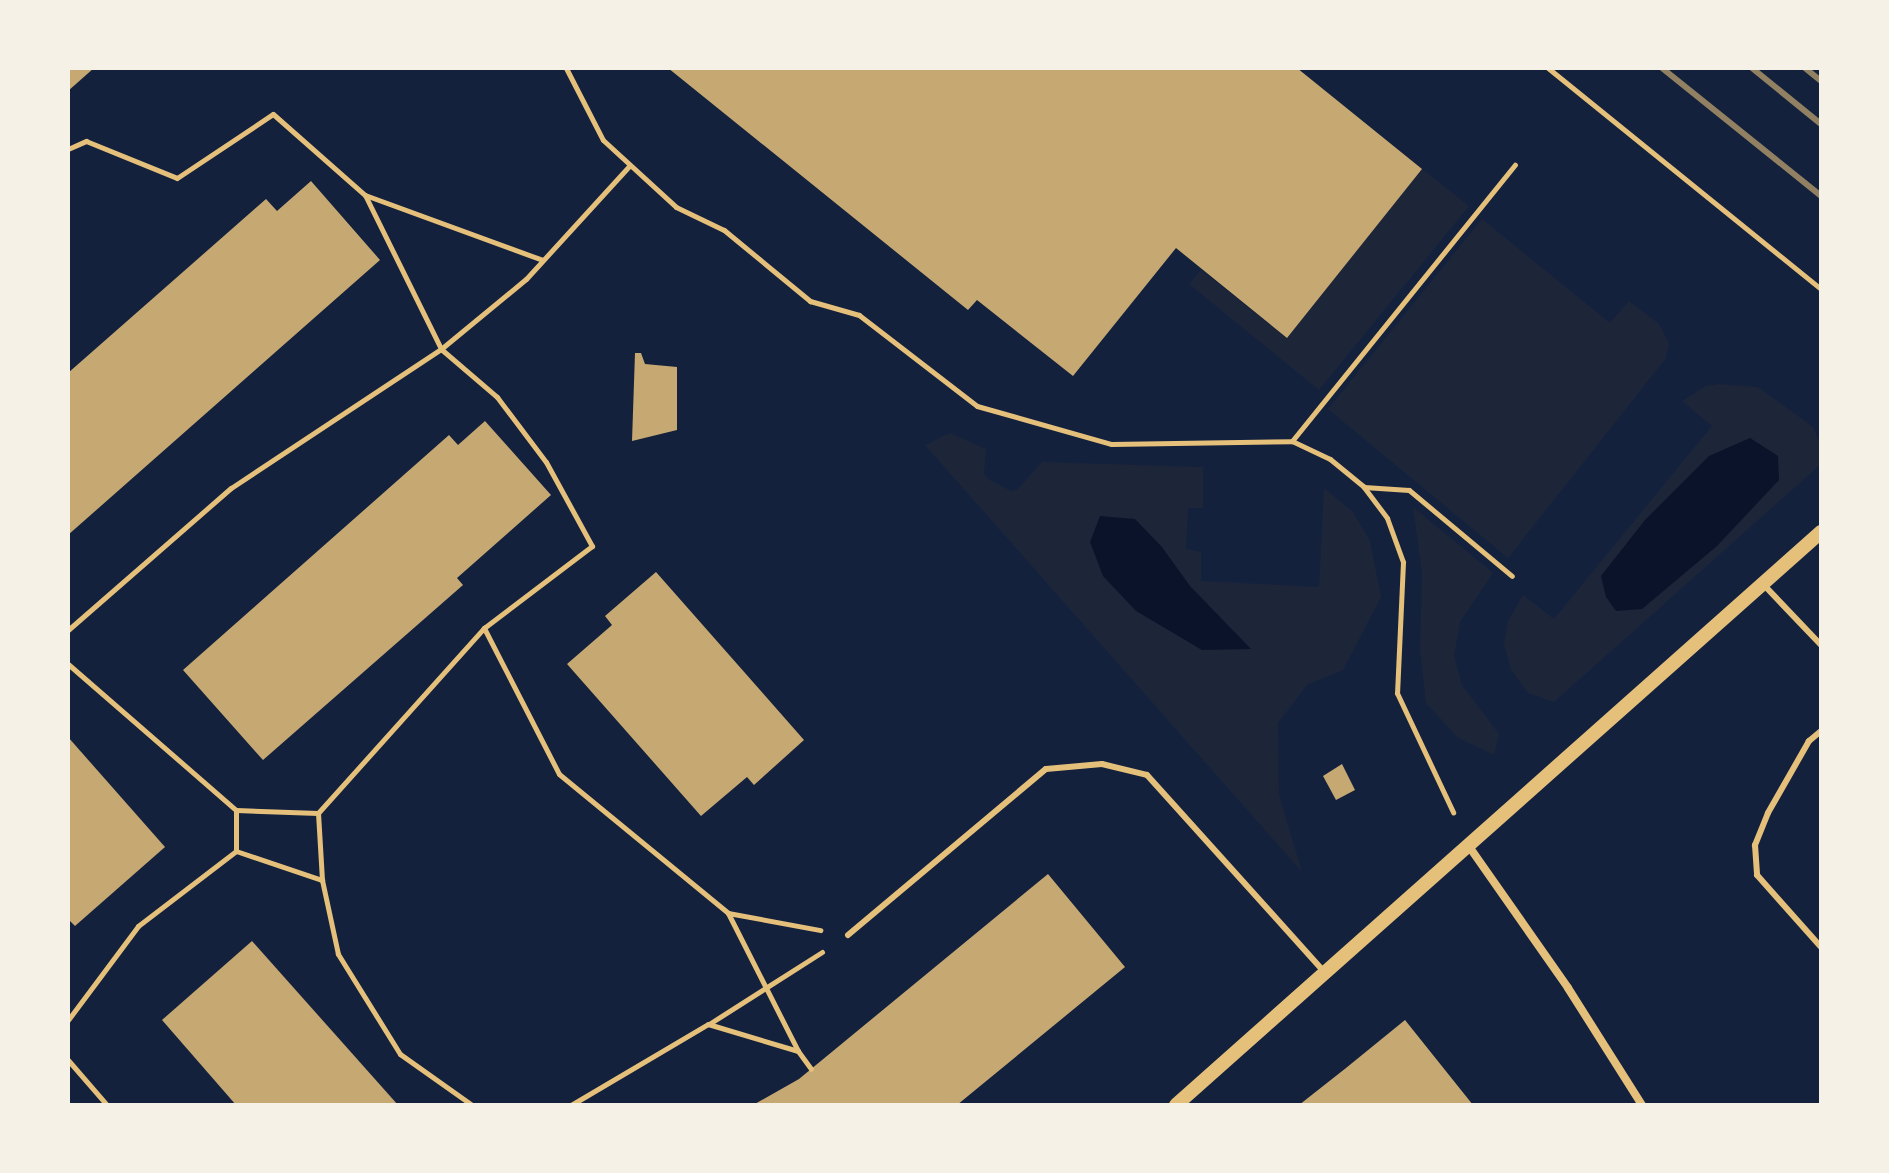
<!DOCTYPE html>
<style>
body{margin:0}
#map{position:relative;width:1889px;height:1173px;overflow:hidden;background:#14213d;font-family:"Golos Text",sans-serif}
div>[style]{position:absolute}
.green>*{inset:0;background:#1d2539}
.water>*{inset:0;background:#0b132b}
.building>*{inset:0;background:#c6a872}
.path>*{height:5px;margin:-2.5px;padding:0 2.5px;transform-origin:2.5px;border-radius:2.5px;background:#e5c07b}
.service>*{height:6px;margin:-3px;padding:0 3px;transform-origin:3px;border-radius:3px;background:#e5c07b}
.minor>*{height:8px;margin:-4px;padding:0 4px;transform-origin:4px;border-radius:4px;background:#e5c07b}
.tertiary>*{height:14px;margin:-7px;padding:0 7px;transform-origin:7px;border-radius:7px;background:#e5c07b}
.rail>*{height:6px;margin:-3px;padding:0 3px;transform-origin:3px;border-radius:3px;background:#918062}
span{translate:-50% -50%;white-space:nowrap;text-align:center;line-height:1.15;-webkit-text-stroke:7px #f6f1e7;paint-order:stroke}
.frame{position:absolute;inset:0;border:70px solid #f6f1e7;pointer-events:none}
</style>
<div id="map">
<div class="green">
<div style="clip-path:polygon(1422px 169px,1469px 206px,1319px 390px,1189px 284px,1201px 270px,1287px 338px)"></div>
<div style="clip-path:polygon(1482px 219px,1610px 323px,1629px 301px,1659px 324px,1669px 343px,1666px 358px,1508px 558px,1328px 409px)"></div>
<div style="clip-path:polygon(1719px 384px,1758px 387px,1813px 427px,1821px 446px,1821px 464px,1554px 702px,1528px 693px,1511px 670px,1504px 644px,1508px 621px,1523px 595px,1554px 619px,1712px 426px,1682px 401px,1706px 386px)"></div>
<div style="clip-path:polygon(950px 433px,986px 449px,984px 473px,988px 479px,1011px 491px,1018px 489px,1042px 462px,1203px 467px,1203px 508px,1188px 508px,1186px 549px,1201px 552px,1201px 581px,1319px 587px,1324px 488px,1353px 512px,1370px 541px,1381px 597px,1343px 670px,1307px 685px,1278px 723px,1279px 795px,1302px 872px,925px 445px)"></div>
<div style="clip-path:polygon(1413px 507px,1493px 573px,1460px 622px,1454px 656px,1462px 685px,1499px 734px,1494px 755px,1457px 737px,1426px 703px,1420px 650px,1422px 572px)"></div>
</div>
<div class="water">
<div style="clip-path:polygon(1750px 438px,1778px 456px,1779px 480px,1717px 546px,1642px 609px,1616px 611px,1606px 597px,1601px 576px,1645px 520px,1709px 456px)"></div>
<div style="clip-path:polygon(1100px 516px,1135px 519px,1162px 547px,1190px 586px,1251px 649px,1202px 650px,1136px 611px,1103px 576px,1090px 542px)"></div>
</div>
<div class="building">
<div style="clip-path:polygon(68px 68px,94px 68px,68px 91px)"></div>
<div style="clip-path:polygon(668px 68px,1297px 68px,1422px 169px,1287px 338px,1176px 248px,1073px 376px,977px 300px,968px 310px)"></div>
<div style="clip-path:polygon(311px 181px,380px 260px,68px 535px,68px 373px,266px 199px,277px 211px)"></div>
<div style="clip-path:polygon(635px 353px,641px 353px,645px 364px,677px 367px,677px 430px,632px 441px)"></div>
<div style="clip-path:polygon(485px 421px,551px 495px,457px 578px,463px 585px,263px 760px,183px 670px,449px 435px,458px 445px)"></div>
<div style="clip-path:polygon(656px 572px,804px 740px,754px 785px,747px 777px,701px 816px,567px 664px,612px 625px,605px 616px)"></div>
<div style="clip-path:polygon(68px 737px,165px 847px,75px 926px,68px 919px)"></div>
<div style="clip-path:polygon(1342px 764px,1355px 790px,1336px 800px,1323px 776px)"></div>
<div style="clip-path:polygon(1048px 874px,1125px 967px,957px 1105px,753px 1105px,799px 1079px)"></div>
<div style="clip-path:polygon(252px 941px,398px 1105px,236px 1105px,162px 1020px)"></div>
<div style="clip-path:polygon(1405px 1020px,1473px 1105px,1299px 1105px,1346px 1068px)"></div>
</div>
<div class="path">
<div style="left:566px;top:68px;width:81px;rotate:62.8deg"></div>
<div style="left:603px;top:140px;width:99px;rotate:42.5deg"></div>
<div style="left:676px;top:207px;width:53px;rotate:25.6deg"></div>
<div style="left:724px;top:230px;width:112px;rotate:39.5deg"></div>
<div style="left:810px;top:301px;width:51px;rotate:15.9deg"></div>
<div style="left:859px;top:315px;width:149px;rotate:37.6deg"></div>
<div style="left:977px;top:406px;width:139px;rotate:15.8deg"></div>
<div style="left:1111px;top:444px;width:181px;rotate:-0.9deg"></div>
<div style="left:1292px;top:441px;width:42px;rotate:25.3deg"></div>
<div style="left:1330px;top:459px;width:43px;rotate:39.3deg"></div>
<div style="left:1363px;top:486px;width:40px;rotate:53deg"></div>
<div style="left:1387px;top:518px;width:47px;rotate:70deg"></div>
<div style="left:1403px;top:562px;width:131px;rotate:92.6deg"></div>
<div style="left:1397px;top:693px;width:132px;rotate:64.8deg"></div>
<div style="left:1548px;top:68px;width:351px;rotate:39deg"></div>
<div style="left:68px;top:149px;width:20px;rotate:-24deg"></div>
<div style="left:86px;top:141px;width:98px;rotate:22.1deg"></div>
<div style="left:177px;top:178px;width:115px;rotate:-33.7deg"></div>
<div style="left:273px;top:114px;width:123px;rotate:41.4deg"></div>
<div style="left:365px;top:195px;width:189px;rotate:20.1deg"></div>
<div style="left:365px;top:195px;width:172px;rotate:63.7deg"></div>
<div style="left:441px;top:349px;width:74px;rotate:40.6deg"></div>
<div style="left:497px;top:397px;width:81px;rotate:53deg"></div>
<div style="left:546px;top:462px;width:96px;rotate:61.3deg"></div>
<div style="left:592px;top:546px;width:136px;rotate:142.8deg"></div>
<div style="left:1292px;top:441px;width:355px;rotate:-51.1deg"></div>
<div style="left:1364px;top:487px;width:45px;rotate:3.8deg"></div>
<div style="left:1409px;top:490px;width:134px;rotate:39.9deg"></div>
<div style="left:68px;top:630px;width:216px;rotate:-41.1deg"></div>
<div style="left:231px;top:488px;width:252px;rotate:-33.5deg"></div>
<div style="left:441px;top:349px;width:110px;rotate:-39.5deg"></div>
<div style="left:526px;top:279px;width:154px;rotate:-47.6deg"></div>
<div style="left:68px;top:664px;width:223px;rotate:41deg"></div>
<div style="left:236px;top:810px;width:82px;rotate:2.1deg"></div>
<div style="left:236px;top:851px;width:91px;rotate:18.6deg"></div>
<div style="left:728px;top:913px;width:94px;rotate:10.5deg"></div>
<div style="left:68px;top:1020px;width:117px;rotate:-53.3deg"></div>
<div style="left:138px;top:926px;width:123px;rotate:-37.4deg"></div>
<div style="left:236px;top:851px;width:41px;rotate:-90deg"></div>
<div style="left:709px;top:1024px;width:134px;rotate:-32.5deg"></div>
<div style="left:68px;top:1060px;width:60px;rotate:49.1deg"></div>
<div style="left:472px;top:1105px;width:88px;rotate:-144.7deg"></div>
<div style="left:400px;top:1054px;width:118px;rotate:-121.8deg"></div>
<div style="left:338px;top:954px;width:76px;rotate:-102.2deg"></div>
<div style="left:322px;top:880px;width:67px;rotate:-93.4deg"></div>
<div style="left:318px;top:813px;width:249px;rotate:-48.1deg"></div>
<div style="left:484px;top:628px;width:164px;rotate:62.8deg"></div>
<div style="left:559px;top:774px;width:219px;rotate:39.4deg"></div>
<div style="left:728px;top:913px;width:155px;rotate:63.1deg"></div>
<div style="left:571px;top:1105px;width:159px;rotate:-30.6deg"></div>
<div style="left:708px;top:1024px;width:94px;rotate:16.7deg"></div>
<div style="left:798px;top:1051px;width:22px;rotate:54deg"></div>
</div>
<div class="service">
<div style="left:1762px;top:583px;width:86px;rotate:46.4deg"></div>
<div style="left:1821px;top:731px;width:16px;rotate:140deg"></div>
<div style="left:1809px;top:741px;width:83px;rotate:119.7deg"></div>
<div style="left:1768px;top:813px;width:35px;rotate:112deg"></div>
<div style="left:1755px;top:845px;width:30px;rotate:86deg"></div>
<div style="left:1757px;top:875px;width:96px;rotate:48.4deg"></div>
<div style="left:848px;top:935px;width:258px;rotate:-40deg"></div>
<div style="left:1046px;top:769px;width:56px;rotate:-5.1deg"></div>
<div style="left:1102px;top:764px;width:46px;rotate:13.7deg"></div>
<div style="left:1147px;top:775px;width:266px;rotate:48deg"></div>
</div>
<div class="minor">
<div style="left:1468px;top:845px;width:174px;rotate:55deg"></div>
<div style="left:1568px;top:988px;width:138px;rotate:57.7deg"></div>
</div>
<div class="tertiary">
<div style="left:1176px;top:1105px;width:863px;rotate:-41.62deg"></div>
</div>
<div class="rail">
<div style="left:1662px;top:68px;width:204px;rotate:38.8deg"></div>
<div style="left:1752px;top:68px;width:89px;rotate:39.1deg"></div>
<div style="left:1805px;top:68px;width:21px;rotate:39deg"></div>
</div>
<div class="frame"></div>
</div>
